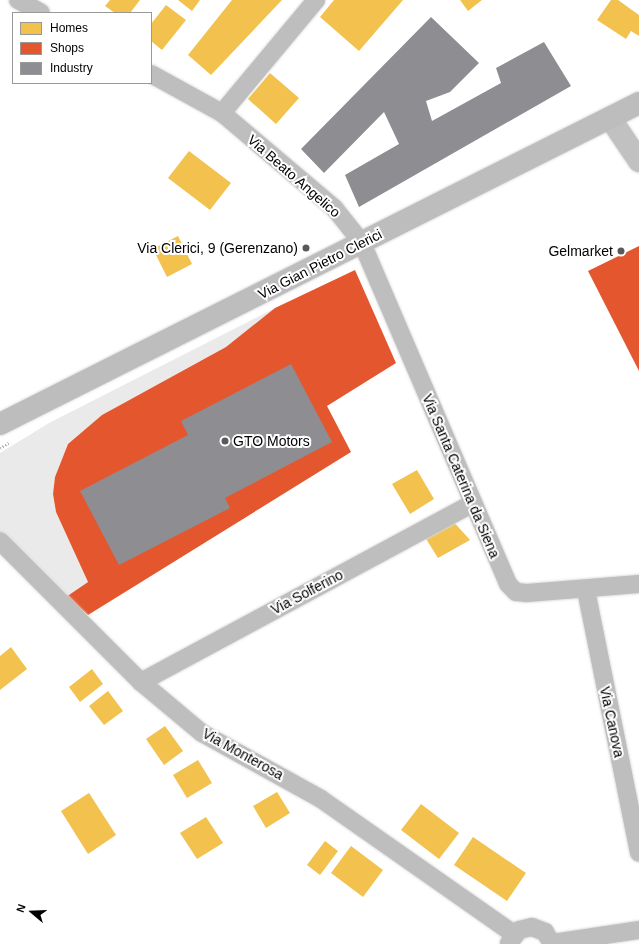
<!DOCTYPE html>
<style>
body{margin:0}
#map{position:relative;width:639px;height:944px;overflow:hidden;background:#fff;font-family:Helvetica,sans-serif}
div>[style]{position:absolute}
.green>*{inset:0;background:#eaeaea}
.homes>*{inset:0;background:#f2c14e}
.shops>*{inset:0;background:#e4572e}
.industry>*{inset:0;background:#8d8d92}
.path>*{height:2.5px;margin-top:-1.25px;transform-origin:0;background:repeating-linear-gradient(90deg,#b8b8b8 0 1px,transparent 0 3px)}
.roads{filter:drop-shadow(0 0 1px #dbdbdb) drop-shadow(0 0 1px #dbdbdb)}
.street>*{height:18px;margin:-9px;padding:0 9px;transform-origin:9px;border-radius:9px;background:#bebebe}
.secondary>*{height:22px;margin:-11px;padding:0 11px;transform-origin:11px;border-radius:11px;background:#c1c1c1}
.primary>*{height:22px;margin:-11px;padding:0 11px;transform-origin:11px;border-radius:11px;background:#bdbdbd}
.dots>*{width:11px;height:11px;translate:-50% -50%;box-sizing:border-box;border:2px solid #fff;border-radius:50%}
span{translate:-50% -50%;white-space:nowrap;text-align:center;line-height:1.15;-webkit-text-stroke:4px #fff;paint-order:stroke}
.street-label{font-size:14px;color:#000}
.poi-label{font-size:14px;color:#000}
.right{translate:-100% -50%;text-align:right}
.left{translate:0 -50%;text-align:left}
.legend{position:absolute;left:12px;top:12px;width:140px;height:72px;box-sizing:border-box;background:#fff;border:1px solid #999;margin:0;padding:5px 7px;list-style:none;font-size:12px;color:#000}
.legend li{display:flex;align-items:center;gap:8px;height:20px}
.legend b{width:20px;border:1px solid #999}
.north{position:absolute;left:12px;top:892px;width:40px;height:40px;-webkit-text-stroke:3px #fff;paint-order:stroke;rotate:289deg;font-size:11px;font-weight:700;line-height:16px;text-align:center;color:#000}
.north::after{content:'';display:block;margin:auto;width:14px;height:18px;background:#000;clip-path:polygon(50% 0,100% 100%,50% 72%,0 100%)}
</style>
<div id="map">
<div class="green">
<div style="clip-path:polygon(275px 308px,226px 347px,102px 415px,68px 444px,55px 477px,53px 494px,56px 512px,88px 582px,66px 597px,0 535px,0 453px,49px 423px)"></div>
</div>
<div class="homes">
<div style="clip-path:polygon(110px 0,140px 0,130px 13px,115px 13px,105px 6px)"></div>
<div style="clip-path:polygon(178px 0,200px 0,192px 11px)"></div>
<div style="clip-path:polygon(232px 0,282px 0,211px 75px,188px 55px)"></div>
<div style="clip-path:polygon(334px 0,403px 0,359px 51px,320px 17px)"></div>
<div style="clip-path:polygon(460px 0,482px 0,468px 11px)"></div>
<div style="clip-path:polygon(611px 0,618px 0,639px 15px,639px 36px,631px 31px,626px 39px,597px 20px)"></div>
<div style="clip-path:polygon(166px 5px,186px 20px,162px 50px,151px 41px,151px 24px)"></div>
<div style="clip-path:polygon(270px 73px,299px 98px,276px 124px,248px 99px)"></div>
<div style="clip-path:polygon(189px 151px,231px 183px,210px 210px,168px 178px)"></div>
<div style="clip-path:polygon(178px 236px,192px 264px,167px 277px,153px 249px)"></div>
<div style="clip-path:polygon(417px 470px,434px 499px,410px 514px,392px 484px)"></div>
<div style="clip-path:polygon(451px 519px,470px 540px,438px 558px,423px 534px)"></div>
<div style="clip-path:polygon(11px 647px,27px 669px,0 690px,0 656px)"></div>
<div style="clip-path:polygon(92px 669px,103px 684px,80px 702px,69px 687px)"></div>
<div style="clip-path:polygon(108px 691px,123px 711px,104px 725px,89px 706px)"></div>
<div style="clip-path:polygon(165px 726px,183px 751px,164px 765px,146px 739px)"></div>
<div style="clip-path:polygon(198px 760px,212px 783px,187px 798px,173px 775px)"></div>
<div style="clip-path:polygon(277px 792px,290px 813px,266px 828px,253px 806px)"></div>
<div style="clip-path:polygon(89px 793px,116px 835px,88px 854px,61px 811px)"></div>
<div style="clip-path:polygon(421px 804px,459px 833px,439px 859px,401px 830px)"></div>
<div style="clip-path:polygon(206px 817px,223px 843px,197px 859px,180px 833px)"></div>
<div style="clip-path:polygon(473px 837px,526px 873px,507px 901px,454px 865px)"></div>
<div style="clip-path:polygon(325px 841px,338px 851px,320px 875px,307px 865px)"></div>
<div style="clip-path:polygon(351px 846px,383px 870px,363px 897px,331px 873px)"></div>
</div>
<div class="shops">
<div style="clip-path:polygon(639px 246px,639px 371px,588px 271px)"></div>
<div style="clip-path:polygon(355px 270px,396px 363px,327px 406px,351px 452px,88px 615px,66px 597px,88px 582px,56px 512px,53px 494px,55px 477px,68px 444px,102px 415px,226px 347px,275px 308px)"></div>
</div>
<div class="industry">
<div style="clip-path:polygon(431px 17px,479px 63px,450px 92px,426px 101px,432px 121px,501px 83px,496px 68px,544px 42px,571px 86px,359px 207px,345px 175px,399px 144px,384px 112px,324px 173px,301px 149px)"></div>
<div style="clip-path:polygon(291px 364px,332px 442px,225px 498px,230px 508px,119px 565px,80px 491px,188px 435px,181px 421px)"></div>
</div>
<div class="path">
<div style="left:0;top:448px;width:12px;rotate:-31deg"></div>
</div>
<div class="roads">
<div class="street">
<div style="left:18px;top:0;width:26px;rotate:29deg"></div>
<div style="left:151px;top:74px;width:81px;rotate:28.8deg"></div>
<div style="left:222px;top:113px;width:148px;rotate:40.3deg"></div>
<div style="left:335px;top:209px;width:43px;rotate:51.5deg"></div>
<div style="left:362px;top:243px;width:371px;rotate:66.8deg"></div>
<div style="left:508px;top:584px;width:11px;rotate:45deg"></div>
<div style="left:516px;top:592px;width:11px;rotate:5deg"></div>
<div style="left:527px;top:593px;width:112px;rotate:-4.6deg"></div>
<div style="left:222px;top:113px;width:147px;rotate:-50.2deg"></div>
<div style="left:0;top:541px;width:199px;rotate:45deg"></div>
<div style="left:141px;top:682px;width:80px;rotate:39.9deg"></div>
<div style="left:202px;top:733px;width:136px;rotate:29deg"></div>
<div style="left:321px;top:799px;width:236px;rotate:35deg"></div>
<div style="left:586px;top:590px;width:268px;rotate:78.6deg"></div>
<div style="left:141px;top:682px;width:377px;rotate:-28.3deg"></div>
<div style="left:509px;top:943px;width:16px;rotate:-52deg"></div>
<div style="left:519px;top:930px;width:13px;rotate:-13deg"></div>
<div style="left:532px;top:927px;width:14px;rotate:21deg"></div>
<div style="left:545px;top:932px;width:14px;rotate:60deg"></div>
<div style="left:552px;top:943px;width:88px;rotate:-8.5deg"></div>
</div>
<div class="secondary">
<div style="left:610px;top:118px;width:52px;rotate:56deg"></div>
</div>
<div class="primary">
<div style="left:0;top:424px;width:715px;rotate:-26.67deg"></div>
</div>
</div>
<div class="dots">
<div style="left:306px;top:248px;background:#595959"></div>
<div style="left:621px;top:251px;background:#595959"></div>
<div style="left:225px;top:441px;background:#595959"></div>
</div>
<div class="street-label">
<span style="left:294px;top:176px;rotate:41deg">Via Beato Angelico</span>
<span style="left:320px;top:264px;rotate:-27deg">Via Gian Pietro Clerici</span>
<span style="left:461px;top:476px;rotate:67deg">Via Santa Caterina da Siena</span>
<span style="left:307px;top:592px;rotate:-28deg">Via Solferino</span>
<span style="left:612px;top:722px;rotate:78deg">Via Canova</span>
<span style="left:243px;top:754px;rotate:29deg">Via Monterosa</span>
</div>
<div class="poi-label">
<span class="right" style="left:298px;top:248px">Via Clerici, 9 (Gerenzano)</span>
<span class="right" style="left:613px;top:251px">Gelmarket</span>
<span class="left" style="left:233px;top:441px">GTO Motors</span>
</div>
<ul class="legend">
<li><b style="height:11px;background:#f2c14e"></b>Homes</li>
<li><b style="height:11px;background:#e4572e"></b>Shops</li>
<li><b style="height:11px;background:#8d8d92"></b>Industry</li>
</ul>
<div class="north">N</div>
</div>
